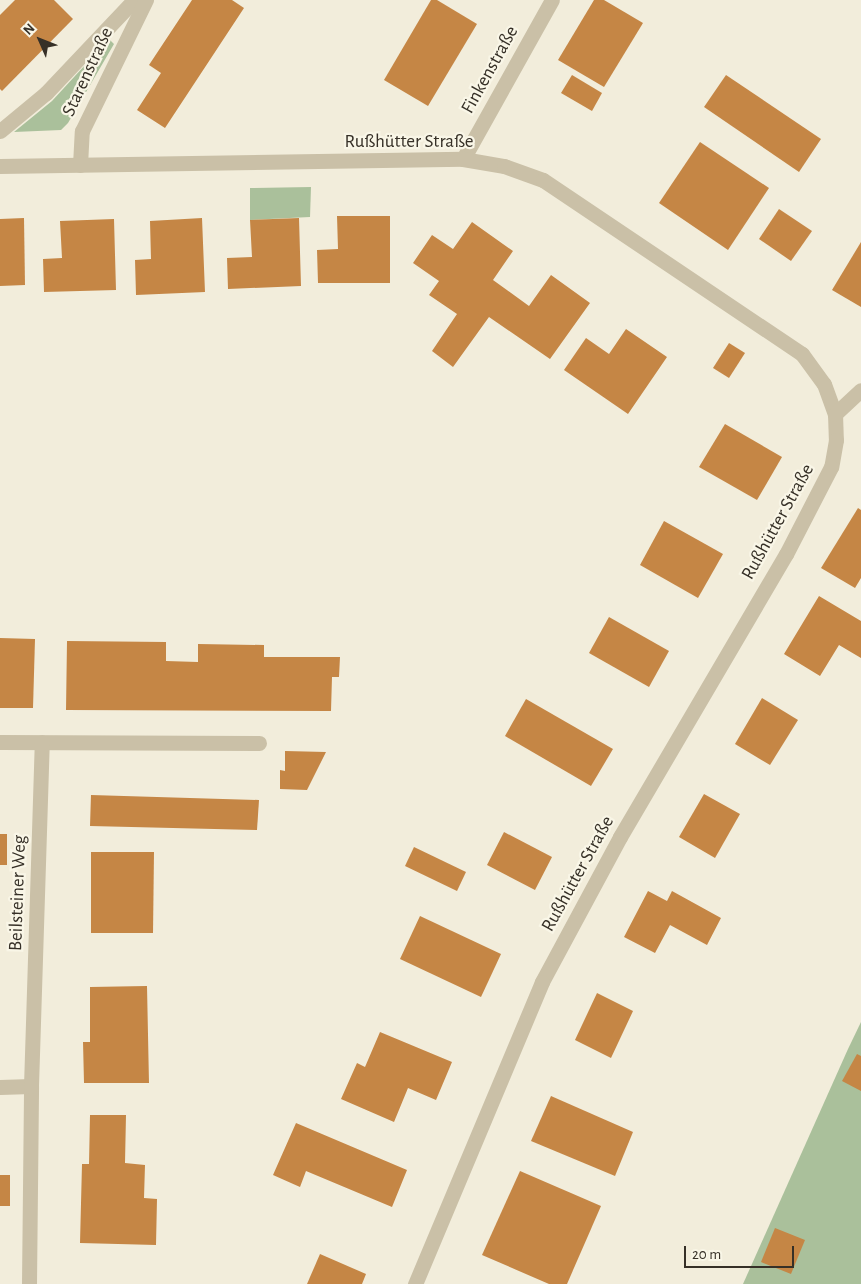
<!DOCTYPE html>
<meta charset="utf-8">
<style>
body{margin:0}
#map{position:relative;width:861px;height:1284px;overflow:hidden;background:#f2eddb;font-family:"Alegreya Sans",sans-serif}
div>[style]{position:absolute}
.green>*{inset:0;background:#aac09b}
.building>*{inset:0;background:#c58645}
.minor>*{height:15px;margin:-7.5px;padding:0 7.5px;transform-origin:7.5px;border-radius:7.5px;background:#cac0a7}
span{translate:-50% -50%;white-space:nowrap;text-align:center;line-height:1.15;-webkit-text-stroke:4.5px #f9f6e7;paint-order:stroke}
.street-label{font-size:19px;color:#363027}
.north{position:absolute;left:15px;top:15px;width:50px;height:50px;-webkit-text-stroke:4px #f9f6e7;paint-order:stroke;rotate:314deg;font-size:14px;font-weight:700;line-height:20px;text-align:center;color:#363027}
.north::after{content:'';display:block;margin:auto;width:18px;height:22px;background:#363027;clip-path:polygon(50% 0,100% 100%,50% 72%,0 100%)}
.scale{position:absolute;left:684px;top:1246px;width:110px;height:22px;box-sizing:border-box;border:2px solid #363027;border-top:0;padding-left:6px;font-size:15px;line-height:18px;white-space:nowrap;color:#363027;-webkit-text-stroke:4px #f9f6e7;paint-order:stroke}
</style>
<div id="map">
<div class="green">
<div style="clip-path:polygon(109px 39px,114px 44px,68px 123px,61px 130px,14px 132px,52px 101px)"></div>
<div style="clip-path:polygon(311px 187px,310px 217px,250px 220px,250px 188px)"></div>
<div style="clip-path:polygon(861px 1022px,861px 1284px,743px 1284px,848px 1049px)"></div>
</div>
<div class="building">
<div style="clip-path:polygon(15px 0,54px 0,73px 19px,2px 91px,0 89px,0 15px)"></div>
<div style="clip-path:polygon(192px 0,232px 0,244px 8px,165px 128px,137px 110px,161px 73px,149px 65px)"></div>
<div style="clip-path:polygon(431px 0,437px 0,477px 24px,428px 106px,384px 80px)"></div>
<div style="clip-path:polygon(594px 0,604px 0,643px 23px,604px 87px,558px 60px)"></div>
<div style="clip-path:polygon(572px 75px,602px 93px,592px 111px,561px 93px)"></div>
<div style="clip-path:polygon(726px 75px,821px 139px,799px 172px,704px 107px)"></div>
<div style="clip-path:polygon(700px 142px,769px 188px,728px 250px,659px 203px)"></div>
<div style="clip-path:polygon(779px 209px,812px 231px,791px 261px,759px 239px)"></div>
<div style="clip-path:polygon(337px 216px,390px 216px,390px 283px,318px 283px,317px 250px,338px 249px)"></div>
<div style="clip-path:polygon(24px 218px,25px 285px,0 286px,0 219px)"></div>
<div style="clip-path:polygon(202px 218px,205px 292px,136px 295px,135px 260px,151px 259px,150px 221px)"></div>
<div style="clip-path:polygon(299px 218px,301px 286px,228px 289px,227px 258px,252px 257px,250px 220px)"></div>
<div style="clip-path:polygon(114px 219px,116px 290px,44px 292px,43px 259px,62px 258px,60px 221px)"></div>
<div style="clip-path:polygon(472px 222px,513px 251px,493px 280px,529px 306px,551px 275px,590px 303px,550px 359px,489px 317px,453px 367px,432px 351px,457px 314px,429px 295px,439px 281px,413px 263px,432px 235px,453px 249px)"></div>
<div style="clip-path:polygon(861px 242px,861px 307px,832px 290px)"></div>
<div style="clip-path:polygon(626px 329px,667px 357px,628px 414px,564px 370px,586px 338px,609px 354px)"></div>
<div style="clip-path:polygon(729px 343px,745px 353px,729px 378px,713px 368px)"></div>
<div style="clip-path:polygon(725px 424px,782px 457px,757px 500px,699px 467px)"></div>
<div style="clip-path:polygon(858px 508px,861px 510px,861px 578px,855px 588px,821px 568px)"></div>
<div style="clip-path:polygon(664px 521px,723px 554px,698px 598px,640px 565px)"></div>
<div style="clip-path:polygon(819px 596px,861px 621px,861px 658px,839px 645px,820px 676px,784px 654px)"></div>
<div style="clip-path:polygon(609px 617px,669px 651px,649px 687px,589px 653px)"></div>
<div style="clip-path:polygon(0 638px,35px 639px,33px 708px,0 708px)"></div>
<div style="clip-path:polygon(67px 641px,166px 642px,166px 661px,198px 662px,198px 644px,264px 645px,264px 657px,340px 657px,339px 677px,332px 677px,331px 711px,66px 710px)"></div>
<div style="clip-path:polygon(762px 698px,798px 720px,770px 765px,735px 744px)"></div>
<div style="clip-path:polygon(526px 699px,613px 749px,591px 786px,505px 736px)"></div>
<div style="clip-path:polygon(285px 751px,326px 752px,307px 790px,280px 789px,280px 770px,285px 771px)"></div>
<div style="clip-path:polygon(704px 794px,740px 814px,715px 858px,679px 837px)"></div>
<div style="clip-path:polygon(91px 795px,259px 800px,257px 830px,90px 826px)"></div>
<div style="clip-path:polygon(504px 832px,552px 857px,535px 890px,487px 865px)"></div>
<div style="clip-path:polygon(0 834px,7px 834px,7px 865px,0 865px)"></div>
<div style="clip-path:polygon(414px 847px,466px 872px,457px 891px,405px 866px)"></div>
<div style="clip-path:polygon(91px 852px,154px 852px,153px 933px,91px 933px)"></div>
<div style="clip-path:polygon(648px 891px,667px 901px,672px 891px,721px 918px,707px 945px,670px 925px,655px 953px,624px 937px)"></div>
<div style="clip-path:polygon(420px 916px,501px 954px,481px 997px,400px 959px)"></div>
<div style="clip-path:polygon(147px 986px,149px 1083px,84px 1083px,83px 1042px,90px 1042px,90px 987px)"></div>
<div style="clip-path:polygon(597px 993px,633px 1011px,611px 1058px,575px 1040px)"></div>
<div style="clip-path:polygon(380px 1032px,452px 1062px,436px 1100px,408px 1088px,394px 1122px,341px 1099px,357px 1063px,365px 1067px)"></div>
<div style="clip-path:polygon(857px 1054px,861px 1056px,861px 1091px,842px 1081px)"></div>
<div style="clip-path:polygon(551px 1096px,633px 1132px,615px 1176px,531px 1141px)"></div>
<div style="clip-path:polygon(90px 1115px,126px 1115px,125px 1163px,145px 1165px,144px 1198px,157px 1199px,156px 1245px,80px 1243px,82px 1164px,89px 1164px)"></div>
<div style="clip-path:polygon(296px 1123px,407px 1170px,392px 1207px,306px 1171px,300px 1187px,273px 1175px)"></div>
<div style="clip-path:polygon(520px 1171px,601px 1206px,567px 1284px,549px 1284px,482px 1255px)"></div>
<div style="clip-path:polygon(0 1175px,10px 1175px,10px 1206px,0 1206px)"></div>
<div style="clip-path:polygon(775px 1228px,805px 1240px,791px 1274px,761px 1262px)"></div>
<div style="clip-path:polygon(320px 1254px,366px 1274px,362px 1284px,307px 1284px)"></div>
</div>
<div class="minor">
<div style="left:0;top:131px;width:60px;rotate:-39.6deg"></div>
<div style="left:46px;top:93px;width:128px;rotate:-46.6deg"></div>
<div style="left:463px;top:159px;width:182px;rotate:-60.8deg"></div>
<div style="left:80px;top:165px;width:34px;rotate:-87deg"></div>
<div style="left:82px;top:131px;width:146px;rotate:-64deg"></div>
<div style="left:0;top:166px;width:463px;rotate:-0.9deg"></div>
<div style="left:463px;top:159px;width:42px;rotate:9.7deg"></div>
<div style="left:504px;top:166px;width:41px;rotate:19.7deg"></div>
<div style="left:543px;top:180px;width:312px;rotate:33.9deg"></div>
<div style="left:802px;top:354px;width:37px;rotate:54deg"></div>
<div style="left:824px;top:384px;width:32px;rotate:70deg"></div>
<div style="left:835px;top:414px;width:26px;rotate:88deg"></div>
<div style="left:836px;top:440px;width:27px;rotate:100deg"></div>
<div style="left:831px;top:467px;width:98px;rotate:117.3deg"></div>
<div style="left:786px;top:554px;width:328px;rotate:120.4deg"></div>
<div style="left:620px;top:837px;width:165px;rotate:118.3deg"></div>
<div style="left:542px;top:982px;width:328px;rotate:112.8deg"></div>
<div style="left:835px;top:414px;width:35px;rotate:-43deg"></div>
<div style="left:0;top:742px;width:259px;rotate:0.2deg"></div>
<div style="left:0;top:1087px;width:31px;rotate:-2deg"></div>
<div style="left:29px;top:1284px;width:198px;rotate:-89.4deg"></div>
<div style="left:31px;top:1086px;width:344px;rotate:-88.2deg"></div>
</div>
<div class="street-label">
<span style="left:490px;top:70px;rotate:-61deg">Finkenstraße</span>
<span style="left:88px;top:72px;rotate:-65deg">Starenstraße</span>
<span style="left:409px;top:142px">Rußhütter Straße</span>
<span style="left:778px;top:522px;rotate:-61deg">Rußhütter Straße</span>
<span style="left:578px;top:874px;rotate:-61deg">Rußhütter Straße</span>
<span style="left:18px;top:893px;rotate:-88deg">Beilsteiner Weg</span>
</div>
<div class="north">N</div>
<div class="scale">20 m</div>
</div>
